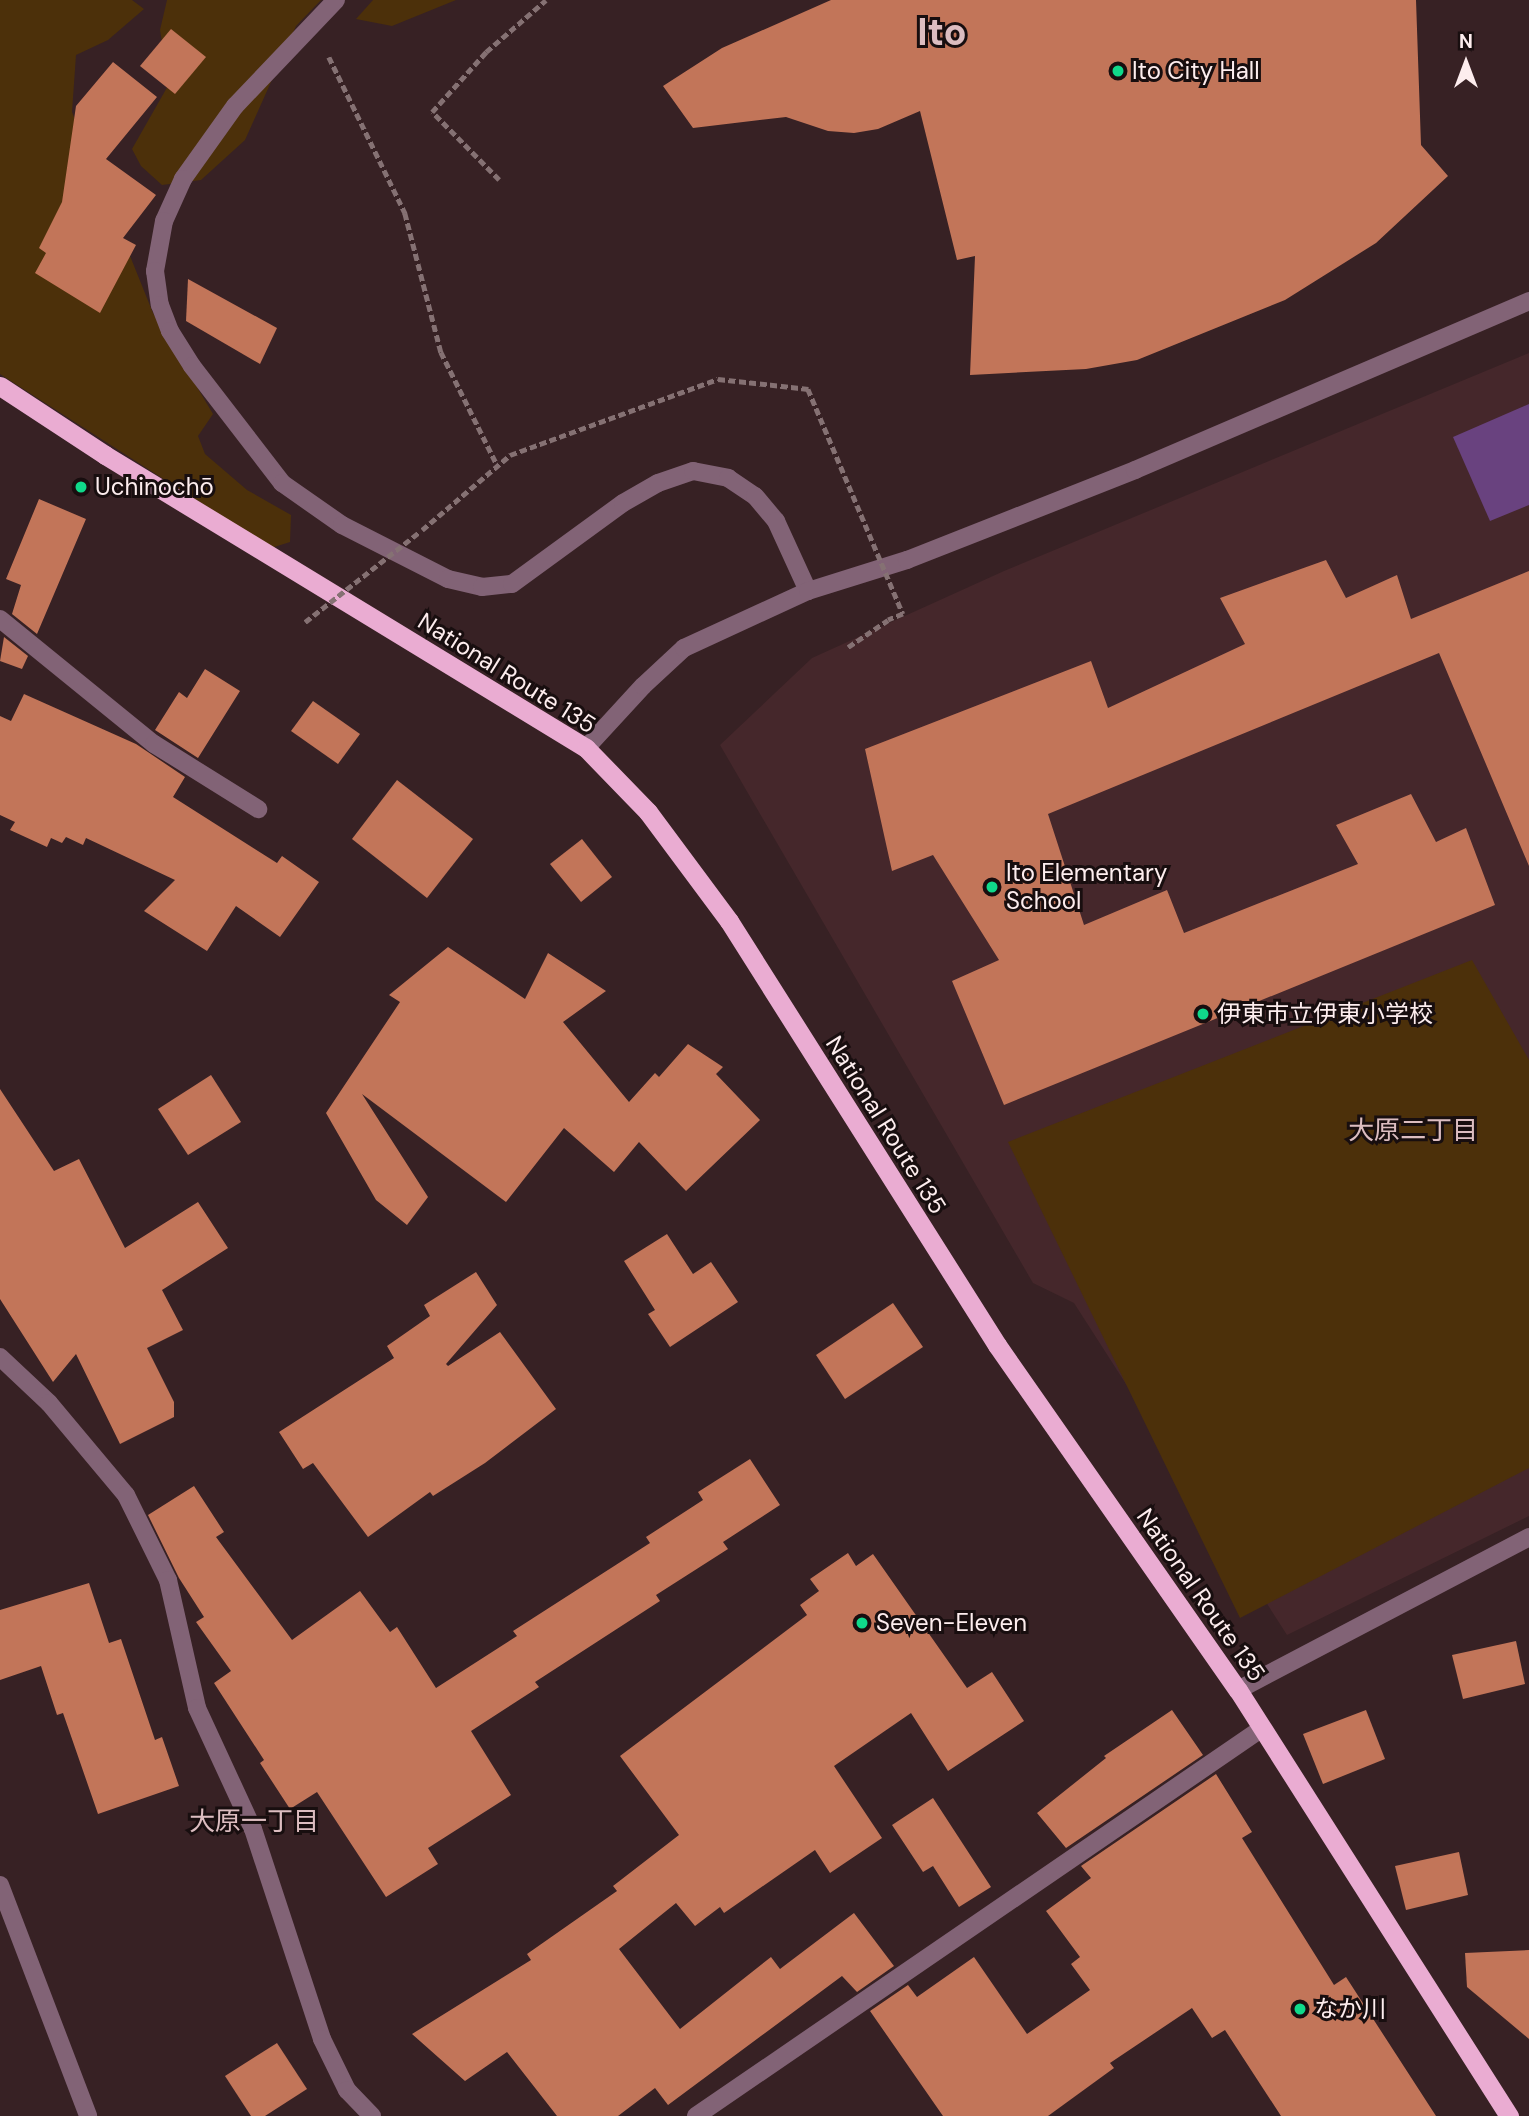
<!DOCTYPE html>
<meta charset="utf-8">
<style>
body{margin:0}
#map{position:relative;width:1529px;height:2116px;overflow:hidden;background:#372124;font-family:"DM Sans","Noto Sans JP",sans-serif}
div>[style]{position:absolute}
.built>*{inset:0;background:#45272b}
.green>*{inset:0;background:#4c300a}
.water>*{inset:0;background:#69427f}
.building>*{inset:0;background:#c27559}
.path>*{height:4.5px;margin-top:-2.25px;transform-origin:0;background:repeating-linear-gradient(90deg,#857173 0 7px,transparent 0 10.5px)}
.service>*{height:18px;margin:-9px;padding:0 9px;transform-origin:9px;border-radius:9px;background:#826376}
.minor>*{height:18px;margin:-9px;padding:0 9px;transform-origin:9px;border-radius:9px;background:#826376}
.tertiary>*{height:18px;margin:-9px;padding:0 9px;transform-origin:9px;border-radius:9px;background:#826376}
.trunk>*{height:19px;margin:-9.5px;padding:0 9.5px;transform-origin:9.5px;border-radius:9.5px;background:#eaacd2}
.path-bridge>*{height:4.5px;margin-top:-2.25px;transform-origin:0;background:repeating-linear-gradient(90deg,#857173 0 7px,transparent 0 10.5px)}
.dots>*{width:19px;height:19px;translate:-50% -50%;box-sizing:border-box;border:4px solid #180e0f;border-radius:50%}
span{translate:-50% -50%;white-space:nowrap;text-align:center;line-height:1.15;-webkit-text-stroke:6px #180e0f;paint-order:stroke}
.poi-label{font-size:24px;color:#fdedee}
.left{translate:0 -50%;text-align:left}
.street-label{font-size:24px;color:#fdedee}
.neighbourhood-label{font-size:26px;color:#dcbdc0}
.town-label{font-size:38px;color:#dcbdc0;font-weight:700}
.north{position:absolute;left:1431px;top:28px;width:70px;height:70px;-webkit-text-stroke:5px #180e0f;paint-order:stroke;rotate:0deg;font-size:19px;font-weight:700;line-height:28px;text-align:center;color:#fdedee}
.north::after{content:'';display:block;margin:auto;width:24px;height:32px;background:#fdedee;clip-path:polygon(50% 0,100% 100%,50% 72%,0 100%)}
</style>
<div id="map">
<div class="built">
<div style="clip-path:polygon(1529px 353px,1529px 1516px,1287px 1635px,1074px 1303px,1033px 1283px,720px 745px,812px 658px,1004px 571px)"></div>
</div>
<div class="green">
<div style="clip-path:polygon(0 0,132px 0,144px 9px,108px 40px,76px 55px,72px 112px,153px 313px,213px 414px,198px 436px,205px 454px,247px 490px,291px 515px,290px 542px,271px 548px,0 374px)"></div>
<div style="clip-path:polygon(167px 0,321px 0,296px 26px,245px 140px,201px 180px,162px 185px,141px 166px,132px 149px,169px 84px,160px 30px)"></div>
<div style="clip-path:polygon(373px 0,456px 0,392px 26px,356px 19px)"></div>
<div style="clip-path:polygon(1472px 960px,1529px 1060px,1529px 1468px,1240px 1618px,1008px 1142px)"></div>
</div>
<div class="water">
<div style="clip-path:polygon(1529px 404px,1529px 505px,1490px 521px,1453px 437px)"></div>
</div>
<div class="building">
<div style="clip-path:polygon(831px 0,1416px 0,1421px 145px,1448px 176px,1376px 243px,1285px 300px,1137px 360px,1086px 369px,970px 375px,975px 256px,957px 260px,920px 111px,878px 129px,854px 133px,828px 131px,786px 117px,693px 128px,663px 86px,722px 48px)"></div>
<div style="clip-path:polygon(171px 29px,206px 57px,175px 94px,140px 66px)"></div>
<div style="clip-path:polygon(113px 62px,157px 97px,106px 159px,156px 195px,123px 238px,136px 245px,100px 313px,35px 273px,46px 253px,39px 248px,62px 202px,76px 106px)"></div>
<div style="clip-path:polygon(188px 279px,277px 328px,260px 364px,186px 321px)"></div>
<div style="clip-path:polygon(39px 499px,86px 519px,37px 634px,12px 614px,21px 585px,6px 579px)"></div>
<div style="clip-path:polygon(1326px 560px,1346px 598px,1397px 575px,1411px 619px,1529px 571px,1529px 866px,1439px 653px,1048px 814px,1084px 925px,1167px 890px,1184px 933px,1358px 864px,1336px 825px,1411px 794px,1436px 842px,1466px 828px,1495px 905px,1004px 1105px,952px 981px,999px 960px,933px 855px,892px 871px,865px 749px,1091px 661px,1108px 708px,1245px 644px,1220px 598px)"></div>
<div style="clip-path:polygon(4px 637px,28px 656px,22px 669px,0 661px)"></div>
<div style="clip-path:polygon(205px 669px,240px 691px,198px 758px,155px 730px,179px 692px,187px 698px)"></div>
<div style="clip-path:polygon(24px 694px,136px 744px,185px 777px,173px 797px,277px 863px,282px 856px,319px 882px,280px 937px,236px 906px,207px 951px,144px 911px,175px 880px,86px 838px,83px 845px,66px 837px,62px 843px,51px 838px,47px 847px,10px 830px,15px 822px,0 815px,0 716px,11px 721px)"></div>
<div style="clip-path:polygon(313px 701px,360px 734px,338px 764px,291px 731px)"></div>
<div style="clip-path:polygon(397px 780px,473px 839px,427px 898px,352px 839px)"></div>
<div style="clip-path:polygon(582px 839px,612px 877px,581px 902px,550px 864px)"></div>
<div style="clip-path:polygon(448px 947px,525px 999px,548px 953px,606px 991px,563px 1022px,629px 1102px,655px 1073px,659px 1077px,688px 1044px,723px 1067px,716px 1074px,760px 1120px,686px 1191px,639px 1142px,614px 1172px,564px 1128px,506px 1202px,362px 1094px,428px 1197px,407px 1225px,376px 1200px,326px 1113px,400px 1002px,389px 995px)"></div>
<div style="clip-path:polygon(211px 1075px,241px 1122px,188px 1155px,158px 1109px)"></div>
<div style="clip-path:polygon(0 1089px,54px 1171px,79px 1159px,125px 1248px,198px 1202px,228px 1248px,162px 1290px,183px 1330px,147px 1348px,174px 1402px,174px 1417px,120px 1444px,76px 1354px,53px 1382px,0 1299px)"></div>
<div style="clip-path:polygon(667px 1234px,693px 1274px,711px 1262px,738px 1302px,670px 1347px,648px 1314px,655px 1310px,624px 1261px)"></div>
<div style="clip-path:polygon(476px 1272px,497px 1305px,446px 1364px,448px 1366px,500px 1332px,556px 1409px,485px 1463px,433px 1496px,430px 1492px,368px 1537px,313px 1463px,303px 1469px,279px 1432px,394px 1358px,387px 1346px,430px 1316px,424px 1305px)"></div>
<div style="clip-path:polygon(893px 1303px,923px 1347px,845px 1399px,816px 1355px)"></div>
<div style="clip-path:polygon(750px 1459px,780px 1505px,723px 1542px,728px 1549px,656px 1595px,660px 1601px,535px 1682px,539px 1687px,471px 1731px,511px 1795px,428px 1848px,438px 1864px,386px 1897px,317px 1792px,290px 1809px,260px 1763px,264px 1760px,214px 1683px,231px 1671px,196px 1622px,204px 1617px,179px 1578px,148px 1515px,194px 1486px,224px 1532px,216px 1537px,292px 1640px,360px 1591px,390px 1632px,397px 1627px,436px 1688px,517px 1636px,513px 1631px,650px 1543px,646px 1537px,703px 1500px,698px 1492px)"></div>
<div style="clip-path:polygon(848px 1553px,856px 1566px,873px 1554px,967px 1688px,992px 1672px,1024px 1721px,948px 1771px,911px 1713px,834px 1766px,882px 1838px,830px 1873px,815px 1850px,724px 1913px,720px 1907px,695px 1926px,676px 1903px,619px 1949px,680px 2029px,771px 1957px,780px 1969px,854px 1913px,894px 1966px,857px 1992px,842px 1976px,668px 2105px,655px 2088px,618px 2116px,557px 2116px,507px 2052px,465px 2081px,412px 2034px,531px 1960px,527px 1954px,617px 1891px,613px 1886px,679px 1835px,620px 1756px,807px 1615px,800px 1605px,819px 1591px,810px 1579px)"></div>
<div style="clip-path:polygon(89px 1583px,109px 1643px,121px 1639px,155px 1740px,162px 1737px,179px 1786px,98px 1814px,63px 1713px,57px 1715px,41px 1666px,0 1680px,0 1610px)"></div>
<div style="clip-path:polygon(1516px 1641px,1525px 1684px,1463px 1699px,1452px 1655px)"></div>
<div style="clip-path:polygon(1172px 1710px,1203px 1755px,1066px 1848px,1037px 1813px,1106px 1758px,1104px 1756px)"></div>
<div style="clip-path:polygon(1366px 1710px,1385px 1759px,1323px 1784px,1303px 1734px)"></div>
<div style="clip-path:polygon(1216px 1774px,1252px 1832px,1242px 1838px,1334px 1985px,1346px 1977px,1436px 2116px,1281px 2116px,1225px 2030px,1212px 2038px,1192px 2008px,1110px 2063px,1114px 2068px,1048px 2116px,943px 2116px,870px 2011px,908px 1985px,917px 1997px,974px 1957px,1027px 2034px,1090px 1990px,1071px 1964px,1080px 1957px,1046px 1911px,1091px 1878px,1081px 1866px)"></div>
<div style="clip-path:polygon(933px 1798px,991px 1887px,959px 1907px,933px 1866px,923px 1872px,892px 1825px)"></div>
<div style="clip-path:polygon(1459px 1852px,1468px 1895px,1406px 1910px,1395px 1866px)"></div>
<div style="clip-path:polygon(1529px 1950px,1529px 2039px,1467px 1987px,1465px 1953px)"></div>
<div style="clip-path:polygon(277px 2043px,307px 2089px,265px 2116px,251px 2116px,225px 2076px)"></div>
</div>
<div class="path">
<div style="left:329px;top:57px;width:174px;rotate:64deg"></div>
<div style="left:405px;top:213px;width:144px;rotate:75.5deg"></div>
<div style="left:441px;top:352px;width:126px;rotate:63.6deg"></div>
<div style="left:499px;top:180px;width:95px;rotate:-134.6deg"></div>
<div style="left:432px;top:112px;width:81px;rotate:-48deg"></div>
<div style="left:486px;top:52px;width:79px;rotate:-40.9deg"></div>
<div style="left:422px;top:530px;width:116px;rotate:-40.4deg"></div>
<div style="left:510px;top:455px;width:221px;rotate:-20.1deg"></div>
<div style="left:718px;top:379px;width:91px;rotate:6.3deg"></div>
<div style="left:848px;top:647px;width:48px;rotate:-34deg"></div>
</div>
<div class="service">
<div style="left:0;top:619px;width:198px;rotate:39.1deg"></div>
<div style="left:154px;top:744px;width:123px;rotate:32deg"></div>
</div>
<div class="minor">
<div style="left:336px;top:0;width:146px;rotate:133.6deg"></div>
<div style="left:235px;top:106px;width:90px;rotate:125.5deg"></div>
<div style="left:183px;top:179px;width:46px;rotate:114.3deg"></div>
<div style="left:164px;top:221px;width:51px;rotate:100.2deg"></div>
<div style="left:155px;top:271px;width:34px;rotate:82deg"></div>
<div style="left:160px;top:305px;width:28px;rotate:69deg"></div>
<div style="left:170px;top:331px;width:41px;rotate:57.8deg"></div>
<div style="left:192px;top:366px;width:148px;rotate:52.4deg"></div>
<div style="left:282px;top:483px;width:73px;rotate:35deg"></div>
<div style="left:342px;top:525px;width:119px;rotate:27deg"></div>
<div style="left:448px;top:579px;width:35px;rotate:13deg"></div>
<div style="left:482px;top:587px;width:30px;rotate:-6deg"></div>
<div style="left:512px;top:584px;width:137px;rotate:-36.1deg"></div>
<div style="left:623px;top:503px;width:40px;rotate:-29.7deg"></div>
<div style="left:658px;top:483px;width:37px;rotate:-19deg"></div>
<div style="left:693px;top:471px;width:36px;rotate:11deg"></div>
<div style="left:728px;top:478px;width:32px;rotate:34deg"></div>
<div style="left:755px;top:496px;width:33px;rotate:50deg"></div>
<div style="left:776px;top:521px;width:77px;rotate:65.4deg"></div>
<div style="left:0;top:1357px;width:67px;rotate:43.2deg"></div>
<div style="left:49px;top:1403px;width:120px;rotate:50.1deg"></div>
<div style="left:126px;top:1495px;width:95px;rotate:63.7deg"></div>
<div style="left:168px;top:1580px;width:131px;rotate:77.2deg"></div>
<div style="left:197px;top:1708px;width:133px;rotate:65.2deg"></div>
<div style="left:253px;top:1829px;width:221px;rotate:71.8deg"></div>
<div style="left:322px;top:2039px;width:57px;rotate:63.9deg"></div>
<div style="left:347px;top:2090px;width:36px;rotate:46deg"></div>
<div style="left:0;top:1885px;width:247px;rotate:69.1deg"></div>
<div style="left:696px;top:2116px;width:685px;rotate:-34.41deg"></div>
</div>
<div class="tertiary">
<div style="left:586px;top:748px;width:84px;rotate:-47.4deg"></div>
<div style="left:643px;top:686px;width:56px;rotate:-42.8deg"></div>
<div style="left:684px;top:648px;width:136px;rotate:-24.7deg"></div>
<div style="left:808px;top:591px;width:104px;rotate:-17.4deg"></div>
<div style="left:907px;top:560px;width:245px;rotate:-21.5deg"></div>
<div style="left:1135px;top:470px;width:429px;rotate:-23.2deg"></div>
<div style="left:1238px;top:1690px;width:329px;rotate:-27.7deg"></div>
</div>
<div class="trunk">
<div style="left:0;top:386px;width:126px;rotate:33.3deg"></div>
<div style="left:105px;top:455px;width:563px;rotate:31.35deg"></div>
<div style="left:586px;top:748px;width:89px;rotate:45.9deg"></div>
<div style="left:648px;top:812px;width:136px;rotate:53.4deg"></div>
<div style="left:729px;top:921px;width:502px;rotate:57.7deg"></div>
<div style="left:997px;top:1345px;width:421px;rotate:55.1deg"></div>
<div style="left:1238px;top:1690px;width:505px;rotate:57.54deg"></div>
</div>
<div class="path-bridge">
<div style="left:808px;top:389px;width:244px;rotate:67.1deg"></div>
<div style="left:903px;top:614px;width:16px;rotate:158deg"></div>
<div style="left:305px;top:622px;width:144px;rotate:-38.2deg"></div>
</div>
<div class="dots">
<div style="left:1118px;top:71px;background:#10d98a"></div>
<div style="left:81px;top:487px;background:#10d98a"></div>
<div style="left:992px;top:887px;background:#10d98a"></div>
<div style="left:1203px;top:1014px;background:#10d98a"></div>
<div style="left:862px;top:1623px;background:#10d98a"></div>
<div style="left:1300px;top:2009px;background:#10d98a"></div>
</div>
<div class="poi-label">
<span class="left" style="left:1132px;top:71px">Ito City Hall</span>
<span class="left" style="left:95px;top:487px">Uchinochō</span>
<span class="left" style="left:1006px;top:887px">Ito Elementary<br>School</span>
<span class="left" style="left:1217px;top:1014px">伊東市立伊東小学校</span>
<span class="left" style="left:876px;top:1623px">Seven-Eleven</span>
<span class="left" style="left:1314px;top:2009px">なか川</span>
</div>
<div class="street-label">
<span style="left:507px;top:673px;rotate:32deg">National Route 135</span>
<span style="left:886px;top:1125px;rotate:58deg">National Route 135</span>
<span style="left:1201px;top:1595px;rotate:55deg">National Route 135</span>
</div>
<div class="neighbourhood-label">
<span style="left:1413px;top:1131px">大原二丁目</span>
<span style="left:254px;top:1822px">大原一丁目</span>
</div>
<div class="town-label">
<span style="left:942px;top:33px">Ito</span>
</div>
<div class="north">N</div>
</div>
